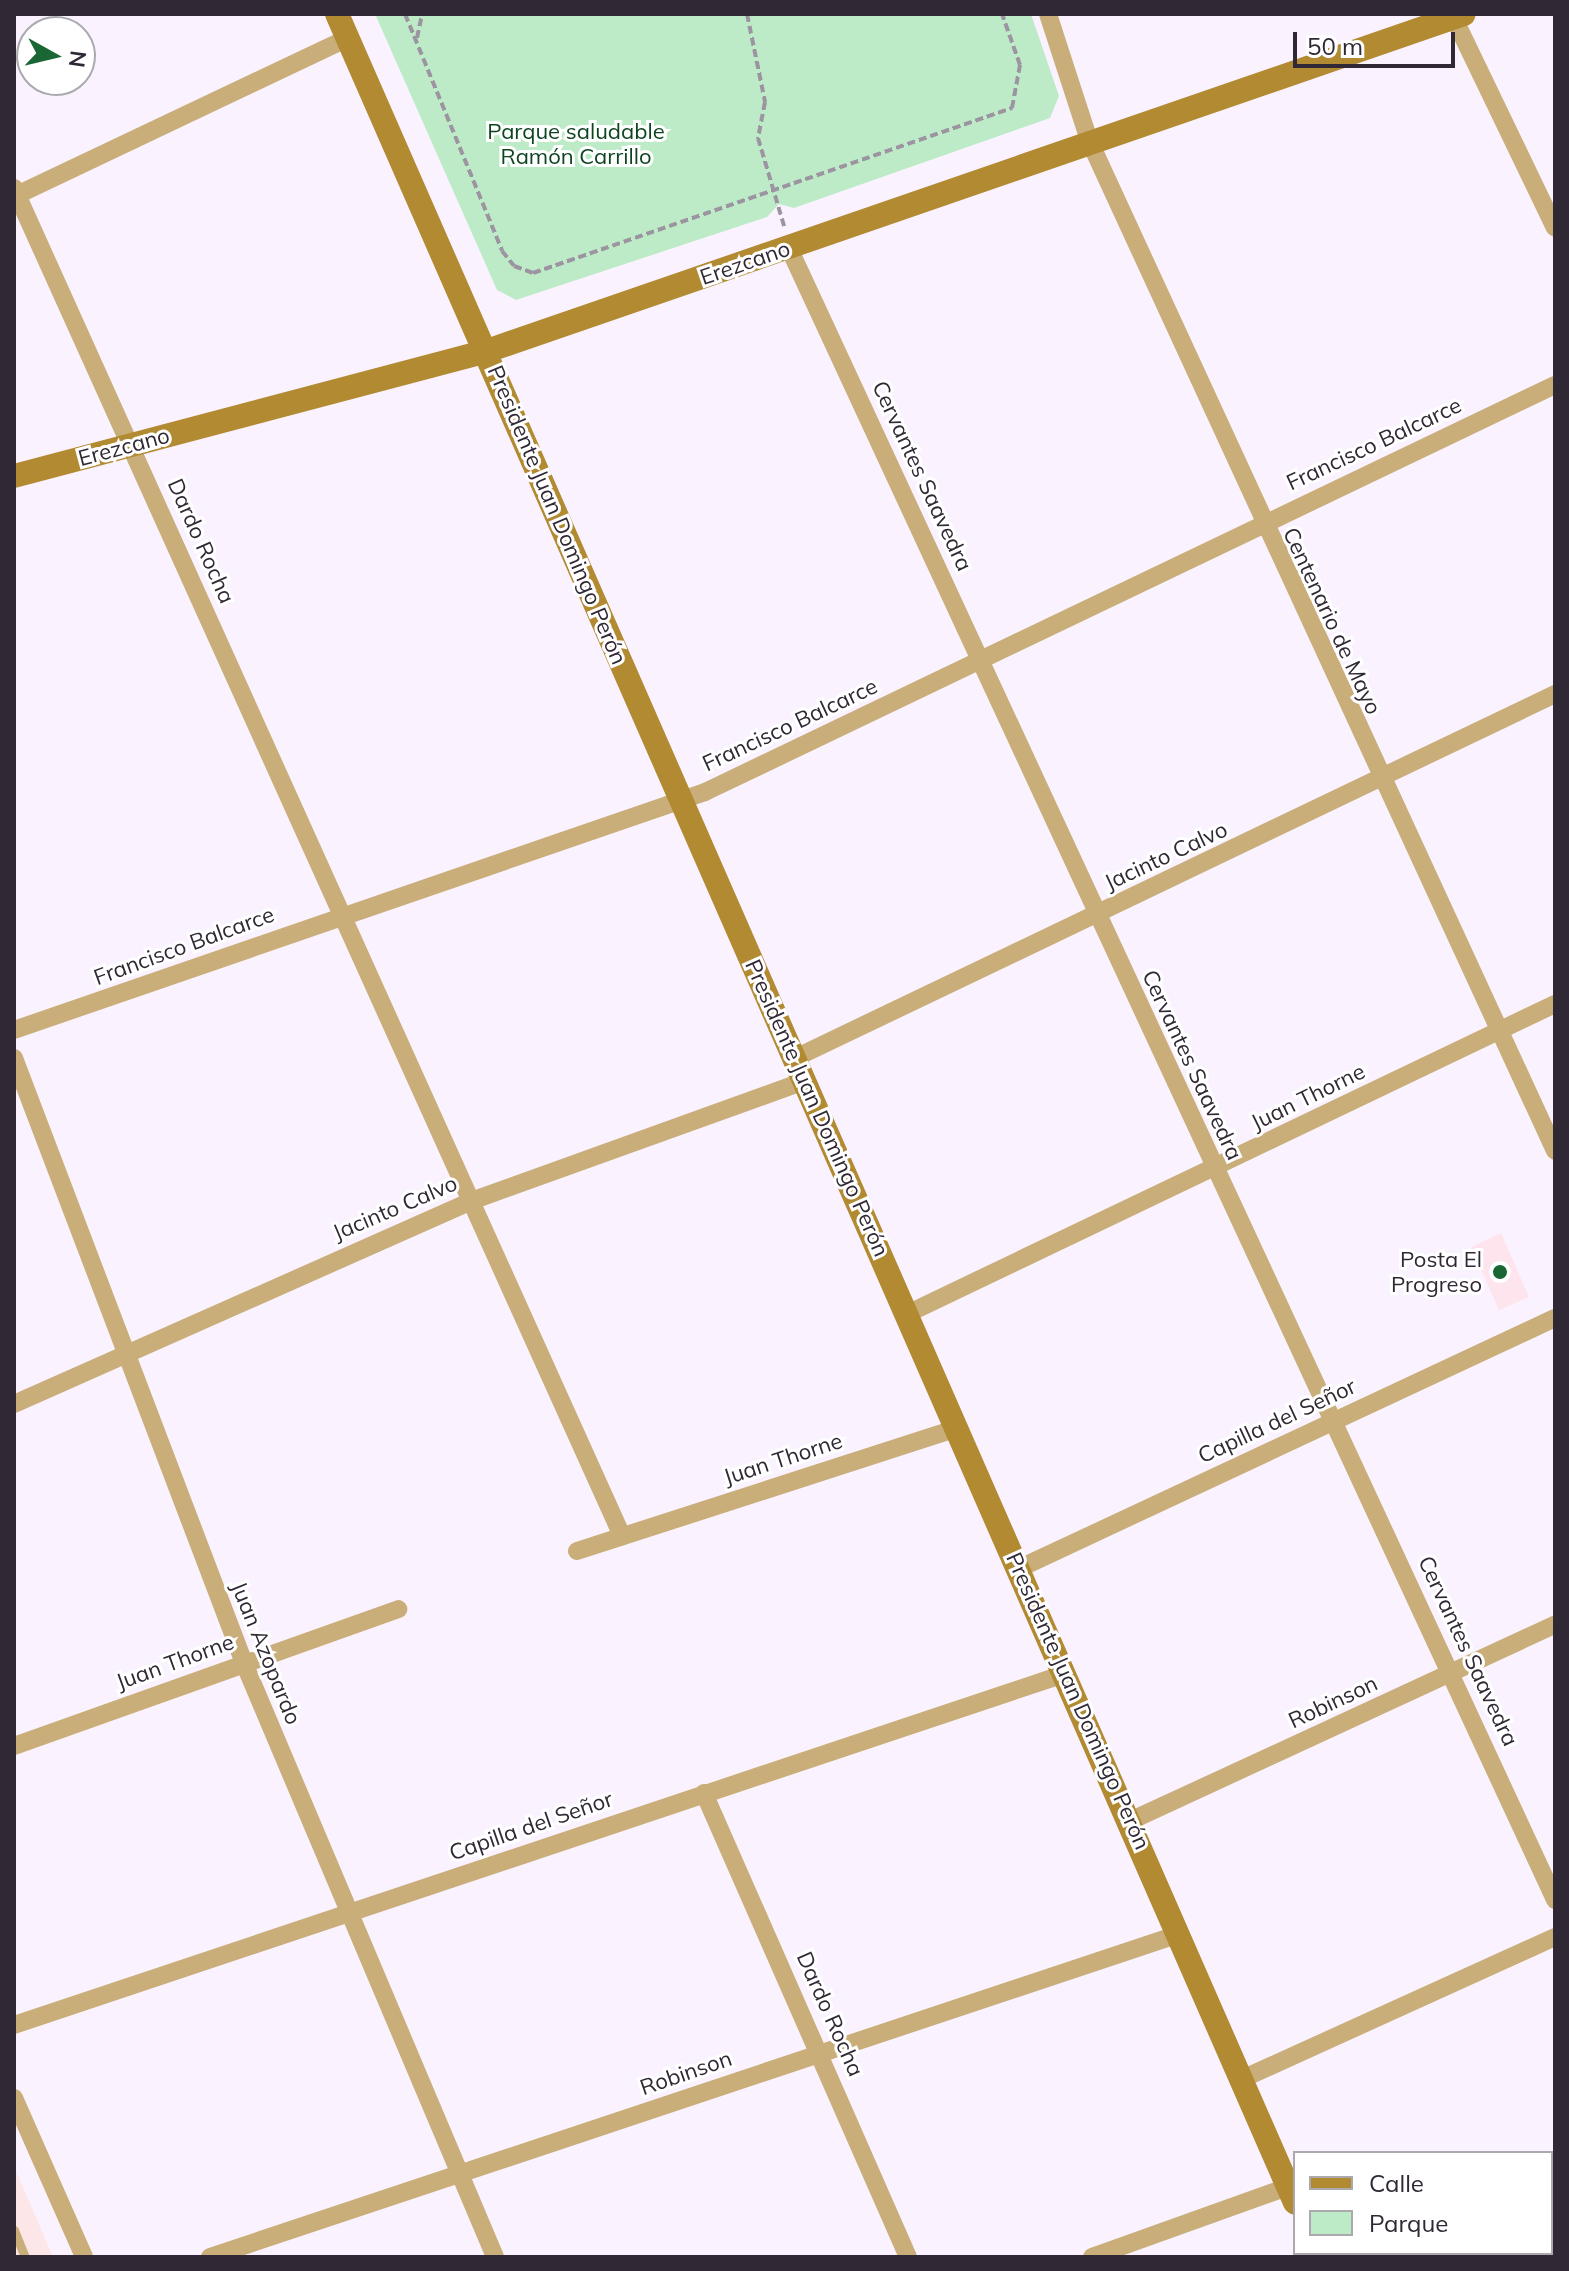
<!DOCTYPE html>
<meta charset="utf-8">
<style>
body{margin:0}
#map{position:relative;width:1569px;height:2271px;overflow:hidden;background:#faf3ff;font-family:Mulish,sans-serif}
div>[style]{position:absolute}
.commercial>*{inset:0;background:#fce6e8}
.medical>*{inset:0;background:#fee4ec}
.green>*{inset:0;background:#beebc7}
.path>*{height:4px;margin-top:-2px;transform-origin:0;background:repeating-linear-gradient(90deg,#9c94a0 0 8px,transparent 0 12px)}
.lane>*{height:9px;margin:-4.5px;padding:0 4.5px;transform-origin:4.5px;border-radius:4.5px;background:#c9ae7a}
.street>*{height:18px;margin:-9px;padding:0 9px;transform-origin:9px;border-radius:9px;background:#c9ae7a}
.secondary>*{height:24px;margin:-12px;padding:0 12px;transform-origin:12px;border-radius:12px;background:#b28a32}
.dots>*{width:22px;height:22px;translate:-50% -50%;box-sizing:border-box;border:4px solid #fff;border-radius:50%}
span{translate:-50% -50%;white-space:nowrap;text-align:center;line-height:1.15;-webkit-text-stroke:6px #fff;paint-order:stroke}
.park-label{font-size:22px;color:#0e4521}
.street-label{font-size:22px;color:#302834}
.poi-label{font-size:22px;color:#302834}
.right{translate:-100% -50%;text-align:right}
.frame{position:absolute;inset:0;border:16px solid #302834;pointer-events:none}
.legend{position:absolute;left:1293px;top:2151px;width:260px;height:104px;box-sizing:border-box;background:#fff;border:2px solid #aca9ae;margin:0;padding:10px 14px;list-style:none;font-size:24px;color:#302834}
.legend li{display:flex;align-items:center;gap:16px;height:40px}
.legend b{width:40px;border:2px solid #aca9ae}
.north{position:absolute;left:16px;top:16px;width:80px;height:80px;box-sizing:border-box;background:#fff;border:2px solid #aca9ae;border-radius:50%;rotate:98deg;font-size:22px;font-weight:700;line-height:32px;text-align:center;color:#302834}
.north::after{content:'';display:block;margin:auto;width:28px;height:36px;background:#1a6635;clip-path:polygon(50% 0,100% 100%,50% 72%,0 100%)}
.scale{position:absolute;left:1293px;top:32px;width:162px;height:36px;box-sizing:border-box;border:4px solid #302834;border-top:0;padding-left:10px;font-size:24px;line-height:28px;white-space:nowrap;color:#302834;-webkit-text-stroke:6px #fff;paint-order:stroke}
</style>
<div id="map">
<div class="commercial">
<div style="clip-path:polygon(14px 2166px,53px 2257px,14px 2257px)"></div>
</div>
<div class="medical">
<div style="clip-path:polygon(1501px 1233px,1529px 1297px,1499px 1310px,1471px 1247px)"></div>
</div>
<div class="green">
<div style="clip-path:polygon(375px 14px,1031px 14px,1059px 96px,1050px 118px,794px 208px,779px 204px,767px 217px,516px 300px,497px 290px)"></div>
</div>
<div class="path">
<div style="left:405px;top:14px;width:256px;rotate:67.7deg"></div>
<div style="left:502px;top:251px;width:19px;rotate:51deg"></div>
<div style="left:514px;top:266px;width:20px;rotate:20deg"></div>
<div style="left:533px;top:273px;width:507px;rotate:-19.01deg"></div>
<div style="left:1012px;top:108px;width:44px;rotate:-79.5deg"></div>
<div style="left:1020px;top:65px;width:54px;rotate:-109.4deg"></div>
<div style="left:747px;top:14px;width:90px;rotate:78.4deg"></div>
<div style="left:765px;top:102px;width:37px;rotate:101deg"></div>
<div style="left:758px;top:138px;width:92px;rotate:73.5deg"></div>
<div style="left:417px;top:38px;width:25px;rotate:-78deg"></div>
</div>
<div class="lane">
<div style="left:14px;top:2230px;width:29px;rotate:68deg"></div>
</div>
<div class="street">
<div style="left:1048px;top:14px;width:133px;rotate:72deg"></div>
<div style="left:1089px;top:140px;width:1113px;rotate:65.25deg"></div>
<div style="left:1452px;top:14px;width:237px;rotate:64.3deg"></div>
<div style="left:14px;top:188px;width:1479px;rotate:65.72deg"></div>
<div style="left:17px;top:195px;width:366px;rotate:-25.4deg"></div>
<div style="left:789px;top:248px;width:1821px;rotate:65.12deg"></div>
<div style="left:14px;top:1030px;width:731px;rotate:-19.01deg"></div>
<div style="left:705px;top:792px;width:942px;rotate:-25.59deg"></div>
<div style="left:14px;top:1058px;width:647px;rotate:69.18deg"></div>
<div style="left:244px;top:1663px;width:645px;rotate:67.09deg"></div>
<div style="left:795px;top:1058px;width:843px;rotate:-25.59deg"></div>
<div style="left:907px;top:1314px;width:718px;rotate:-25.57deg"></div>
<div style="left:14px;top:1404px;width:503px;rotate:-23.92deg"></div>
<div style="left:474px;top:1200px;width:352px;rotate:-19.8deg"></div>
<div style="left:577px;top:1551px;width:400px;rotate:-17.9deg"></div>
<div style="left:1020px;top:1568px;width:591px;rotate:-25.05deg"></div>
<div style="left:14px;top:1746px;width:408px;rotate:-19.6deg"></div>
<div style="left:704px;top:1793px;width:507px;rotate:66.27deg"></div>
<div style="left:1130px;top:1821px;width:468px;rotate:-24.8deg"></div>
<div style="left:14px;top:2025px;width:1107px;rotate:-18.48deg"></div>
<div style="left:1242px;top:2079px;width:344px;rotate:-24.4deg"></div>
<div style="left:14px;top:2098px;width:174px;rotate:66.2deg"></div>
<div style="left:1551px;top:2219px;width:4px;rotate:-14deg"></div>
<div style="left:210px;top:2257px;width:1021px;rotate:-18.43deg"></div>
<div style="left:1092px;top:2257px;width:208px;rotate:-19.7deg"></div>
<div style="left:1465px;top:2257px;width:10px;rotate:-24deg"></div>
</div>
<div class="secondary">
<div style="left:337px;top:14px;width:2389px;rotate:66.36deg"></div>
<div style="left:14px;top:476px;width:489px;rotate:-14.8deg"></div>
<div style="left:487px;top:351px;width:1033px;rotate:-19.03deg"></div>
<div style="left:1317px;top:2253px;width:4px;rotate:63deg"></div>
</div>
<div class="dots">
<div style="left:1500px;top:1272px;background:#1a6635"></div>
</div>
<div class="park-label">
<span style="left:576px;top:144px">Parque saludable<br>Ramón Carrillo</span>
</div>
<div class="street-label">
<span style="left:745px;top:263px;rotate:-19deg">Erezcano</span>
<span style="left:1374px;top:444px;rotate:-25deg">Francisco Balcarce</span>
<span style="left:124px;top:447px;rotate:-15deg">Erezcano</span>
<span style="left:922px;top:476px;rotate:65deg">Cervantes Saavedra</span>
<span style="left:557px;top:515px;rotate:67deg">Presidente Juan Domingo Perón</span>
<span style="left:201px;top:541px;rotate:66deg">Dardo Rocha</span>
<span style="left:1332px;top:621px;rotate:65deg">Centenario de Mayo</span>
<span style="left:790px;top:725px;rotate:-25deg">Francisco Balcarce</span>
<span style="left:1166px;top:856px;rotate:-25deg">Jacinto Calvo</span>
<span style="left:184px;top:946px;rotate:-20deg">Francisco Balcarce</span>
<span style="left:1192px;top:1065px;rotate:65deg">Cervantes Saavedra</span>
<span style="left:1308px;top:1097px;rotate:-26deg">Juan Thorne</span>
<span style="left:817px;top:1108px;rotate:66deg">Presidente Juan Domingo Perón</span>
<span style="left:395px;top:1208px;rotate:-23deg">Jacinto Calvo</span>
<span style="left:1277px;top:1421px;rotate:-25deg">Capilla del Señor</span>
<span style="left:783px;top:1459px;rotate:-18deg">Juan Thorne</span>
<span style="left:1468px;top:1651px;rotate:65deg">Cervantes Saavedra</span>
<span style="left:266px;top:1653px;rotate:68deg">Juan Azopardo</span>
<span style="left:175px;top:1662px;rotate:-20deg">Juan Thorne</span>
<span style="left:1078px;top:1701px;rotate:66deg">Presidente Juan Domingo Perón</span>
<span style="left:1333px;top:1702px;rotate:-25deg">Robinson</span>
<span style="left:531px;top:1826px;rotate:-19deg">Capilla del Señor</span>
<span style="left:830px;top:2014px;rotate:66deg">Dardo Rocha</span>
<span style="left:686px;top:2073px;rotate:-19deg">Robinson</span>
</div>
<div class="poi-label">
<span class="right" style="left:1482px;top:1272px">Posta El<br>Progreso</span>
</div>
<div class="frame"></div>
<ul class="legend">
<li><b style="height:10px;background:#b28a32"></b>Calle</li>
<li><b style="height:22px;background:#beebc7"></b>Parque</li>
</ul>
<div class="north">N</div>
<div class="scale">50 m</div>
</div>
